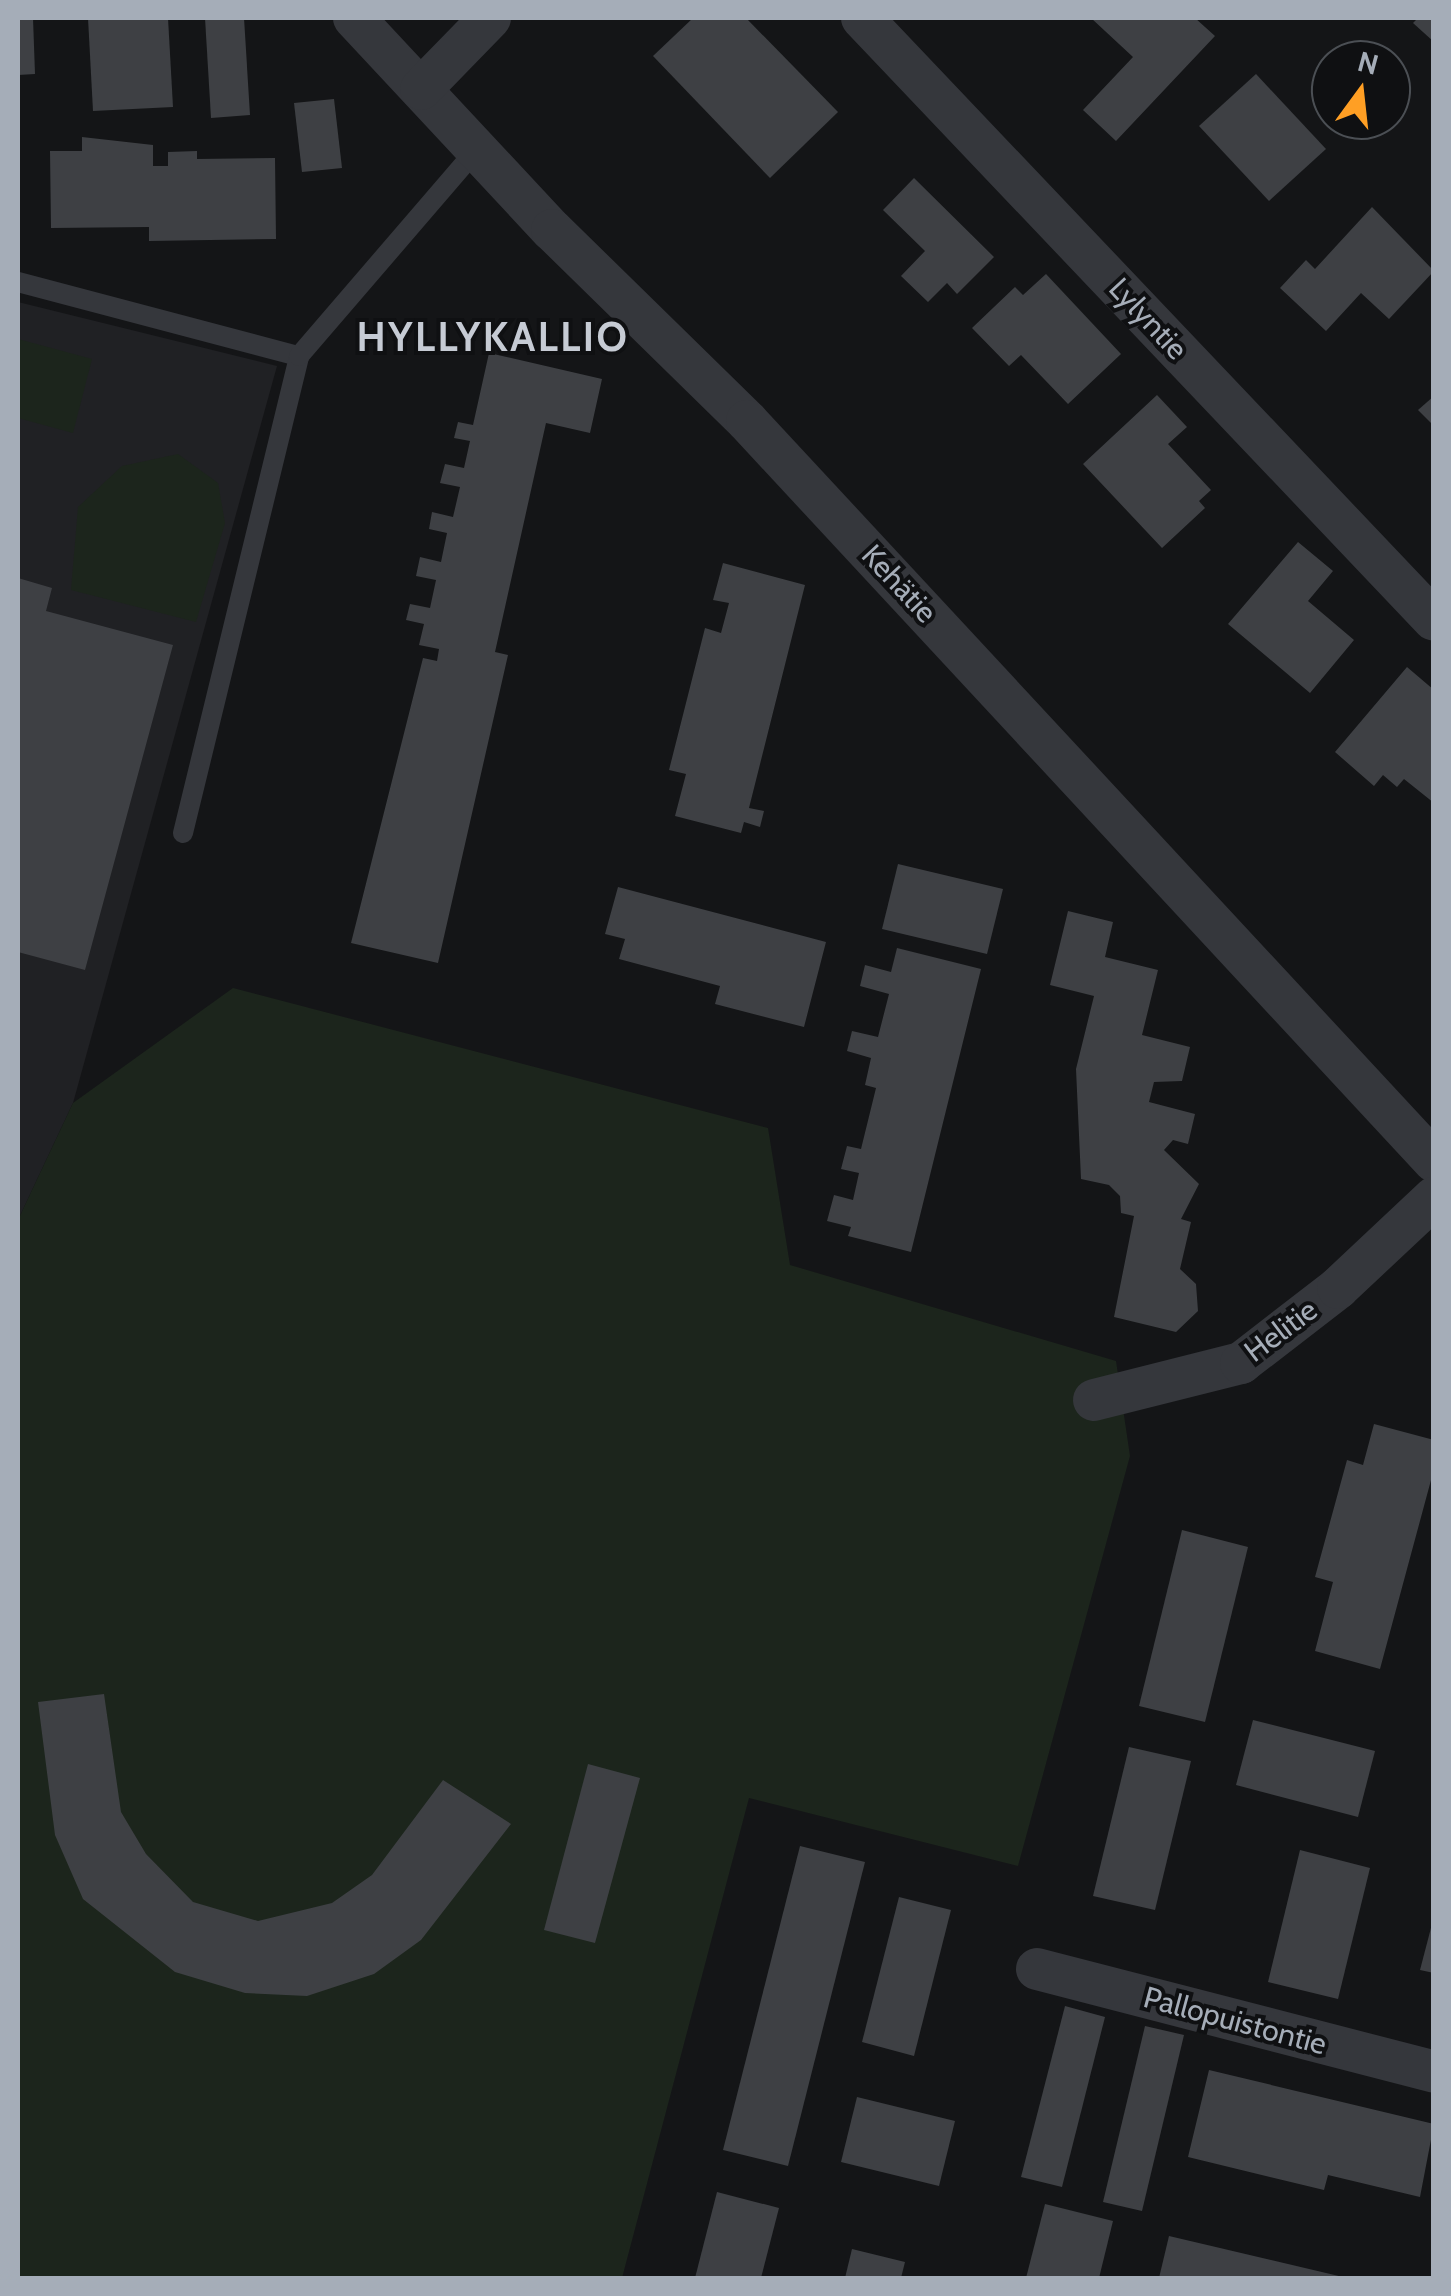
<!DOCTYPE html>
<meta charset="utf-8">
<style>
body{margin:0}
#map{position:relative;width:1451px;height:2296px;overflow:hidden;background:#141517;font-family:Cabin,sans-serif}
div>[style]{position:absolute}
.built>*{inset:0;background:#202124}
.green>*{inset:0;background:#1c251c}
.building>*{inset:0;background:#3e4044}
.lane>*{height:20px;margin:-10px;padding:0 10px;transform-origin:10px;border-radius:10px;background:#35373c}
.street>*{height:42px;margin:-21px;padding:0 21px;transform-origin:21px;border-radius:21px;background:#35373c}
span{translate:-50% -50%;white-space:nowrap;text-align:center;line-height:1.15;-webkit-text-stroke:8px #0f1012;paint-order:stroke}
.street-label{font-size:30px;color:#a5adb8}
.district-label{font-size:40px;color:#c6cbd4;font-weight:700;letter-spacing:2.5px}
.frame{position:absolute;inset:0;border:20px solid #a5adb8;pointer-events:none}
.north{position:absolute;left:1311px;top:40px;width:100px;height:100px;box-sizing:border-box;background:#0f1012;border:2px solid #4b4f54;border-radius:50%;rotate:15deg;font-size:28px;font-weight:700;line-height:40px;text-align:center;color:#a5adb8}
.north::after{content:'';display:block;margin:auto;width:35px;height:45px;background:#ff9f24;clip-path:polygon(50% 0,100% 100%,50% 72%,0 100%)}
</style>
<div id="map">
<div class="built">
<div style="clip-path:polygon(18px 302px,277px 366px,73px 1103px,18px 1220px)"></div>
</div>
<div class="green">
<div style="clip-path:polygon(18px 339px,92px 359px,73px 433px,18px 418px)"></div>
<div style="clip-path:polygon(178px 454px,218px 483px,225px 523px,196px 622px,71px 590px,78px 507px,122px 466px)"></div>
<div style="clip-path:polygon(233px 988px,768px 1128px,790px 1265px,1116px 1361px,1130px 1456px,1018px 1866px,749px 1798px,622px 2278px,18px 2278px,18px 1220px,73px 1103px)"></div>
</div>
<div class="building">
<div style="clip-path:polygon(18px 18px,33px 18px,35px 74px,18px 75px)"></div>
<div style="clip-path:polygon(88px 18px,168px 18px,173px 107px,93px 111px)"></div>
<div style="clip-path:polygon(205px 18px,244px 18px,250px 115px,211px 118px)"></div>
<div style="clip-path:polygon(693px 18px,746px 18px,838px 112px,770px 178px,653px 56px)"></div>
<div style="clip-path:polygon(1091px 18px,1195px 18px,1215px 36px,1116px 141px,1083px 110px,1133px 57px)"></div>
<div style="clip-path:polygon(1418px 18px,1434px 18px,1434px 42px,1413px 23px)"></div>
<div style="clip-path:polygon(1256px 74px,1326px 149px,1269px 201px,1199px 126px)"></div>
<div style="clip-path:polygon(334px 99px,342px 168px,302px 172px,294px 103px)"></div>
<div style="clip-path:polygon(82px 137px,153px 145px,153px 166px,168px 166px,168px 152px,197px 151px,197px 159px,275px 158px,276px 239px,149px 241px,149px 227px,51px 228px,50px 151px,82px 151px)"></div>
<div style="clip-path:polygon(914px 178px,994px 257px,957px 294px,947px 283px,928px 302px,901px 276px,925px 251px,883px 210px)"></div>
<div style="clip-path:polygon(1372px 207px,1434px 271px,1389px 319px,1361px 293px,1326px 331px,1280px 288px,1306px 260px,1315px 269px)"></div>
<div style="clip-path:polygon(1046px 274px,1121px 354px,1068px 404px,1021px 355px,1009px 366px,972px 328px,1015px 287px,1023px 295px)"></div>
<div style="clip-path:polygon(489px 353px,602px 379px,590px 433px,546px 423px,495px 652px,508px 655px,438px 963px,351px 943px,423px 658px,437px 661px,439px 649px,419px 645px,424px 624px,406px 620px,410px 604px,430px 608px,436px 580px,416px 576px,420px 557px,441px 562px,447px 533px,429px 529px,432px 512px,453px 517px,460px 487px,440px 483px,445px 464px,464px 468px,470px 441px,454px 438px,458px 422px,473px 425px)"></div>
<div style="clip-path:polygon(1157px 395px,1187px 427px,1168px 444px,1211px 490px,1199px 501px,1205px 508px,1162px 548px,1083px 464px)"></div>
<div style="clip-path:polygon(1434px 396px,1434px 426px,1418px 410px)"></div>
<div style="clip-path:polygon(1298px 542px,1333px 571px,1308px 601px,1354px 640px,1310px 693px,1228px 624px)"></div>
<div style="clip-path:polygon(723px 563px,805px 585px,749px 808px,764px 811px,760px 827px,744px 822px,741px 833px,675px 816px,686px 774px,669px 770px,705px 628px,721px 633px,729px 603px,713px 600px)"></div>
<div style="clip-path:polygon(18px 578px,52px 588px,46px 611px,173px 645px,85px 970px,18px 952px)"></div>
<div style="clip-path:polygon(1407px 667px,1434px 690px,1434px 803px,1404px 779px,1397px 787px,1383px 775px,1374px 786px,1335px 752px)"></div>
<div style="clip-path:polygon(898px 864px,1003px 889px,987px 954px,882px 929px)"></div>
<div style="clip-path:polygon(618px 887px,826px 942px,804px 1027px,715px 1004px,720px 986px,619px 959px,625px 939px,605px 934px)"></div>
<div style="clip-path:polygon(1068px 911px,1113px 922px,1105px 957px,1158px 970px,1142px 1035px,1190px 1047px,1182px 1081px,1154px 1082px,1149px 1102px,1195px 1114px,1188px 1144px,1173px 1140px,1164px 1150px,1199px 1184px,1181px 1219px,1191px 1222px,1180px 1269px,1196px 1284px,1198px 1311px,1176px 1332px,1114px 1317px,1134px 1216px,1121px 1213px,1120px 1196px,1109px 1185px,1081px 1179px,1076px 1069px,1094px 996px,1050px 985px)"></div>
<div style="clip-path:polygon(897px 948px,981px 969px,911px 1252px,848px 1236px,851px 1227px,827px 1221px,834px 1195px,853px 1200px,859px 1173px,841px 1169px,847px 1146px,861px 1149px,876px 1088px,865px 1085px,871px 1058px,847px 1051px,852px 1031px,878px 1037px,889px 994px,860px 986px,865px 965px,891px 972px)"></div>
<div style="clip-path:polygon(1374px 1424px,1434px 1440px,1434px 1469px,1380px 1669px,1315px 1651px,1333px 1582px,1315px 1577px,1347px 1460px,1363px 1465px)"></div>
<div style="clip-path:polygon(1182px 1530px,1248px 1547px,1205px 1722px,1139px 1706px)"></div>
<div style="clip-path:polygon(104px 1694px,121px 1812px,146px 1854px,193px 1902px,258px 1921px,332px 1903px,372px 1875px,443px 1780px,511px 1824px,421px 1940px,374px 1974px,307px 1996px,245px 1993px,175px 1972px,83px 1899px,55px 1835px,38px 1702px)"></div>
<div style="clip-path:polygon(1253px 1720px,1375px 1751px,1358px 1817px,1236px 1785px)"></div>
<div style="clip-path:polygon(1129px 1747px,1191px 1761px,1155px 1910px,1093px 1896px)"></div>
<div style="clip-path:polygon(588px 1764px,640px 1778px,595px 1943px,544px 1930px)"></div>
<div style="clip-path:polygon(800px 1846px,865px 1862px,788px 2166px,723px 2150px)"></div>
<div style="clip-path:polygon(1300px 1850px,1370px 1868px,1338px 1999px,1268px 1982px)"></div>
<div style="clip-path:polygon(899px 1897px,951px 1910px,914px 2056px,862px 2042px)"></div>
<div style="clip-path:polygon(1432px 1924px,1434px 1924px,1434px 1973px,1420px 1970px)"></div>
<div style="clip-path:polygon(1065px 2006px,1105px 2017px,1062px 2187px,1021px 2177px)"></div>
<div style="clip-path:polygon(1145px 2026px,1184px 2035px,1142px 2211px,1103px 2202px)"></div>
<div style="clip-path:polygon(1209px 2070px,1434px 2124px,1420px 2197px,1328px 2175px,1324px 2190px,1188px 2157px)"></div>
<div style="clip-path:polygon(857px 2097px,955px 2121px,939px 2186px,841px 2162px)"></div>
<div style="clip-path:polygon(717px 2192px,779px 2208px,761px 2278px,695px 2278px)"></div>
<div style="clip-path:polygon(1045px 2204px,1113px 2221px,1099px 2278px,1026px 2278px)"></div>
<div style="clip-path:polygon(1169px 2236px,1343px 2277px,1343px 2278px,1159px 2278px)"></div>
<div style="clip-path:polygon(852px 2249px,905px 2262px,901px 2278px,845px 2278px)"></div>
</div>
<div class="lane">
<div style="left:18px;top:282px;width:291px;rotate:14.8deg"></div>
<div style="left:183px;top:833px;width:491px;rotate:-76.3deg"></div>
<div style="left:299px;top:356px;width:273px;rotate:-49.3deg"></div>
</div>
<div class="street">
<div style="left:354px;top:18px;width:290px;rotate:47deg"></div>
<div style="left:552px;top:230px;width:273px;rotate:44.4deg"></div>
<div style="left:747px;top:421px;width:1010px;rotate:47.13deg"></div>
<div style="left:862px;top:18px;width:830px;rotate:46.46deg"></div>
<div style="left:421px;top:89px;width:99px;rotate:-45.8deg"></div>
<div style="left:1094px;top:1400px;width:152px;rotate:-14.1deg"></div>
<div style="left:1241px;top:1363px;width:123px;rotate:-37.7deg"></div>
<div style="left:1338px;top:1288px;width:132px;rotate:-43.2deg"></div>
<div style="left:1037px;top:1969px;width:410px;rotate:14.5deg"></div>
</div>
<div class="street-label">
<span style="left:1148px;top:319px;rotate:47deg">Lylyntie</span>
<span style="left:899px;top:584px;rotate:47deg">Kehätie</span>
<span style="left:1281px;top:1331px;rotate:-37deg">Helitie</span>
<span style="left:1235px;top:2021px;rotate:15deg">Pallopuistontie</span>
</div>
<div class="district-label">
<span style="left:493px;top:337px">HYLLYKALLIO</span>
</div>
<div class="frame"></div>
<div class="north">N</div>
</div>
